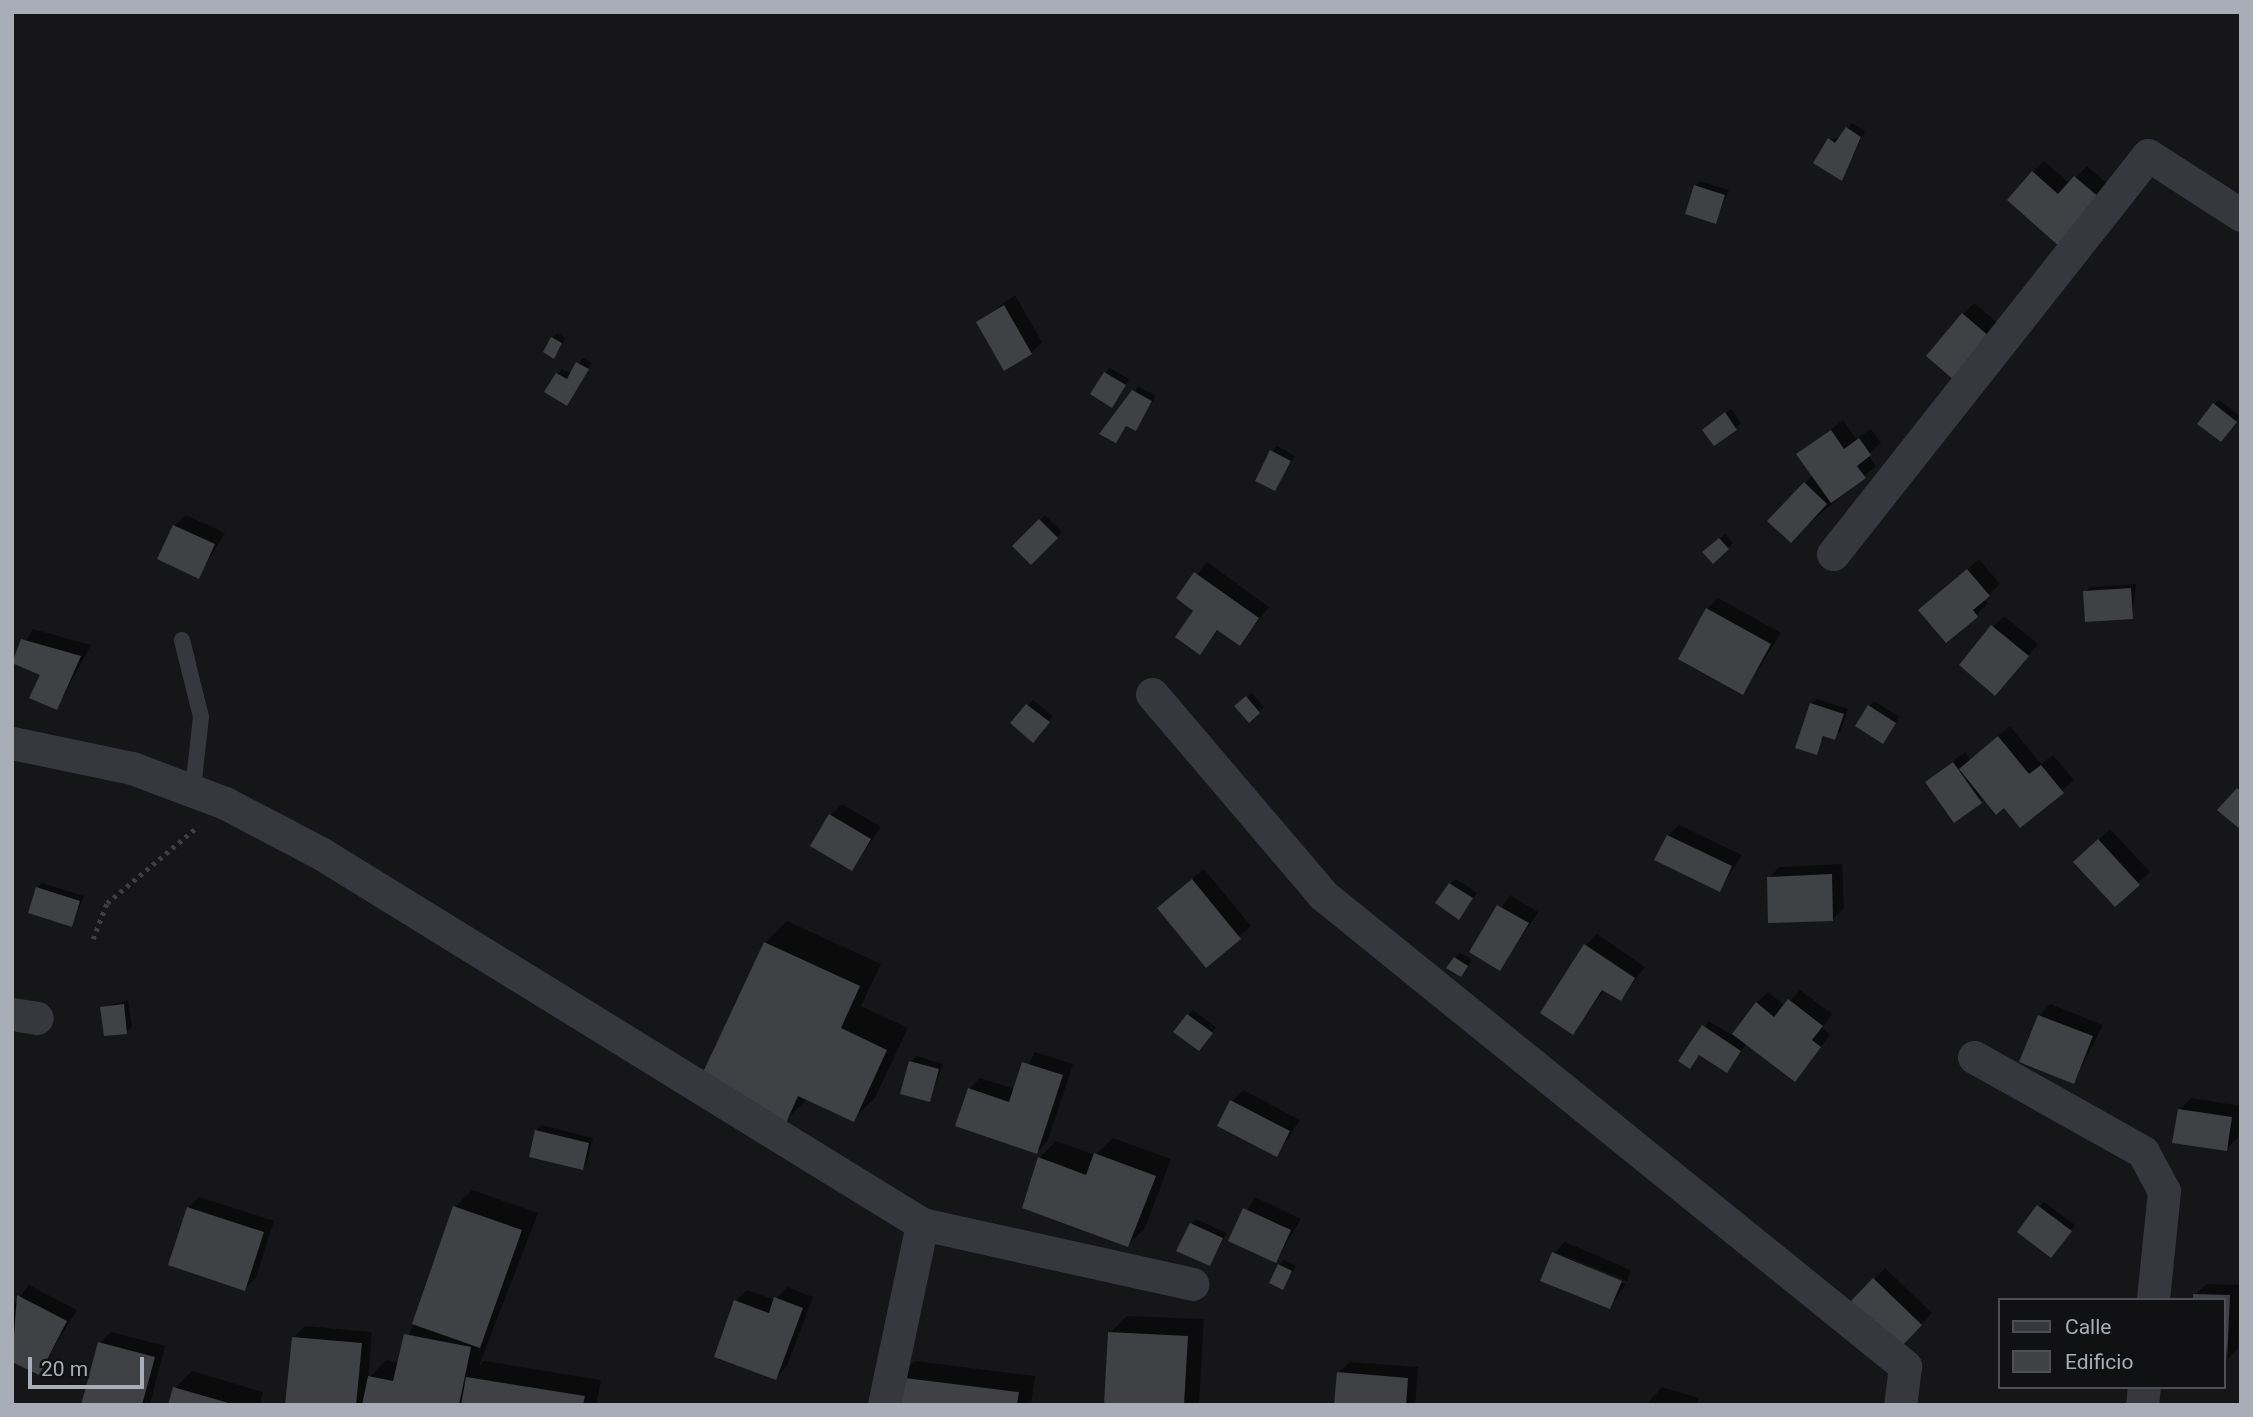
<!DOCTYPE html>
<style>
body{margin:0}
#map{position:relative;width:2253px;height:1417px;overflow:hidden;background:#161618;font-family:Roboto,sans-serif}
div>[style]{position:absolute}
.shadow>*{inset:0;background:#0007}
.building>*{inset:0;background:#404145}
.path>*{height:4.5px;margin-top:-2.25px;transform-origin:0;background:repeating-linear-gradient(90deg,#3d3f44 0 3.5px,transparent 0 8.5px)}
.service>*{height:16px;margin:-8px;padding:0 8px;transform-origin:8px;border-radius:8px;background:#37383d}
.minor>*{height:33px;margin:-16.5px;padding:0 16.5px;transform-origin:16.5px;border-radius:16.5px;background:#37383d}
span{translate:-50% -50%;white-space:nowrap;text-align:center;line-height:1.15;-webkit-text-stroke:5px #111113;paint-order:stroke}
.frame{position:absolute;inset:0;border:14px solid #a8adb8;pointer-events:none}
.legend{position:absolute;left:1998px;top:1298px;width:228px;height:91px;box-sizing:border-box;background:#111113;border:2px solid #4d4f55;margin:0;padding:9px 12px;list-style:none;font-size:21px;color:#a8adb8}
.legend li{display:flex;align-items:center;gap:14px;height:35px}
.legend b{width:35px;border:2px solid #4d4f55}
.scale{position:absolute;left:28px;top:1357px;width:116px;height:32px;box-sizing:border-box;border:4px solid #a8adb8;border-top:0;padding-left:9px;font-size:21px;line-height:24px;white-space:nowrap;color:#a8adb8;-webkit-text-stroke:5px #111113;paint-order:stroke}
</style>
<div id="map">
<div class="shadow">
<div style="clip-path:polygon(1852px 123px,1865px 131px,1842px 179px,1830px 139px,1840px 138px)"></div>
<div style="clip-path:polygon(2044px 161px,2070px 184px,2087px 166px,2111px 187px,2071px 234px,2033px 172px)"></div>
<div style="clip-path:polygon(1700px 181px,1729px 190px,1715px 222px,1695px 186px)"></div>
<div style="clip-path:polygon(1015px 295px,1042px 342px,1031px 353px,978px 322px)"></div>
<div style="clip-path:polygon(1974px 303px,2007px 331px,1972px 373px,1963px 314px)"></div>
<div style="clip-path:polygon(557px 333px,566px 338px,554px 356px,552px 338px)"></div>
<div style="clip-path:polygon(583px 358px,592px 363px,567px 404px,557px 374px,562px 369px,572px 374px)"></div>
<div style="clip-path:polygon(1110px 368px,1129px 379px,1116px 400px,1105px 373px)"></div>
<div style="clip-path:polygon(1138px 386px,1156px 396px,1140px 424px,1135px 429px,1127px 425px,1116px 441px)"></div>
<div style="clip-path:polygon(2219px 400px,2240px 416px,2225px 435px,2214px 405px)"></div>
<div style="clip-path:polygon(1731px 409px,1741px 423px,1715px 444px,1709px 425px)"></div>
<div style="clip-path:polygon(1843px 420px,1856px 439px,1871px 429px,1881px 443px,1868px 455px,1876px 466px,1802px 530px,1770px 521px,1813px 475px,1798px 455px)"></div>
<div style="clip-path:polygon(1277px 446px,1295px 456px,1275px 489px,1272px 451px)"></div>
<div style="clip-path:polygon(186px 515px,225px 533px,198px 577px,174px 526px)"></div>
<div style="clip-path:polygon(1045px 515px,1062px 532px,1031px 563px,1015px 546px)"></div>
<div style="clip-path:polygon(1725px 534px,1733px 543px,1713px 561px,1705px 552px)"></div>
<div style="clip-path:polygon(1979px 559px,2000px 584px,1984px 599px,1988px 604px,1947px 641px,1932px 599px)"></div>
<div style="clip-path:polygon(1207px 562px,1269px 607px,1239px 644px,1219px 629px,1200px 652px,1195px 610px,1178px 598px)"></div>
<div style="clip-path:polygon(2136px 584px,2132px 617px,2085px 592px,2090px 587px)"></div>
<div style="clip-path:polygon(1718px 598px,1781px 633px,1743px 693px,1707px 609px)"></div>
<div style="clip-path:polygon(2004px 616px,2038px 644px,2006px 682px,1993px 627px)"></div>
<div style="clip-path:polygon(33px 629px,91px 645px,57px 708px,42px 674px,13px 661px)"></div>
<div style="clip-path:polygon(1252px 693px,1264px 707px,1249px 721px,1242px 701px)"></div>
<div style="clip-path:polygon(1817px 699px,1848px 709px,1840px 733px,1825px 735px,1816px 753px,1811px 704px)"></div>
<div style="clip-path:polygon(1033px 700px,1053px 716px,1038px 735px,1013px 723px)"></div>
<div style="clip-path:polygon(1874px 701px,1899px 717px,1887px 737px,1869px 706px)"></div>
<div style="clip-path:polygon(2010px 726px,2041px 764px,2053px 755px,2074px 780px,2021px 826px,2004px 806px,1927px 782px,1965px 752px,1970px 760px)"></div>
<div style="clip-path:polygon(842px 804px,881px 827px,852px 869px,831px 815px)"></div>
<div style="clip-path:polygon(1679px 825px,1742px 855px,1719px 890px,1668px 836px)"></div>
<div style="clip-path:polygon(2110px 829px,2150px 872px,2115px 905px,2087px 851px)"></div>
<div style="clip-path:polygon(1842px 864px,1844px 908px,1833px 919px,1768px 878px,1780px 867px)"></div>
<div style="clip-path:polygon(1204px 869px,1251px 926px,1206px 965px,1170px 898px)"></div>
<div style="clip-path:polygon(1456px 879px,1477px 893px,1459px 917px,1450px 884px)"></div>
<div style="clip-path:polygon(42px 883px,84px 896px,72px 925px,37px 888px)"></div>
<div style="clip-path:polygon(1510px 895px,1538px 912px,1500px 969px,1471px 952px)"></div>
<div style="clip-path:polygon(787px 921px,881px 964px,861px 1006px,908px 1028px,875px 1098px,853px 1119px,808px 1098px,785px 1121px,765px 943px)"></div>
<div style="clip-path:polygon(1597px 934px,1645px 967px,1620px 999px,1605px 989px,1573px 1032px,1586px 945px)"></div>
<div style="clip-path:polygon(1460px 953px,1472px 960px,1461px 975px,1455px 958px)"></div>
<div style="clip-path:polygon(1800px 990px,1832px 1014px,1822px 1028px,1830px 1035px,1795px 1079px,1757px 1003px,1768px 992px,1785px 1006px)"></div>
<div style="clip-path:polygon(128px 1000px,132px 1027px,126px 1032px,102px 1008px)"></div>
<div style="clip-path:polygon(2050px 1004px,2103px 1025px,2074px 1082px,2039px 1016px)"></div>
<div style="clip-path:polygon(1193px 1010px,1216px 1027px,1204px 1044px,1188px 1015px)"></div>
<div style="clip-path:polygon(1708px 1021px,1747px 1043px,1732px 1065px,1700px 1053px,1690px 1067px)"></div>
<div style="clip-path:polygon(1035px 1052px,1073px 1064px,1048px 1140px,1037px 1152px,969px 1089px,980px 1078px,1015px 1089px)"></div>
<div style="clip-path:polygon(916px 1056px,943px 1064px,929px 1101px,911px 1062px)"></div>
<div style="clip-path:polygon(1243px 1090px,1300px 1120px,1277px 1155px,1232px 1101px)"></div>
<div style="clip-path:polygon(2191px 1098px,2241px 1106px,2238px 1138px,2226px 1149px,2180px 1109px)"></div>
<div style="clip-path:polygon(542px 1125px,593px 1138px,587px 1163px,582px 1168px,537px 1130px)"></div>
<div style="clip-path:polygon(1113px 1138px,1171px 1159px,1145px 1228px,1128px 1245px,1039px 1158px,1056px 1141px,1095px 1155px)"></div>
<div style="clip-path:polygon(472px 1190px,538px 1213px,479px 1366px,484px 1361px,601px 1380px,596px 1405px,287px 1405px,294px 1337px,305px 1326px,372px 1332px,368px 1379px,386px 1360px,399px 1363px,455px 1207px)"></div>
<div style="clip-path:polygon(199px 1197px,274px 1221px,256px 1278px,245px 1289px,188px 1208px)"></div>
<div style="clip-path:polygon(1255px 1197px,1301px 1219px,1276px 1261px,1230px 1240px)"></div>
<div style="clip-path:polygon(2044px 1202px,2075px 1225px,2056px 1250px,2039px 1207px)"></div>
<div style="clip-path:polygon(1196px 1219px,1227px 1233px,1209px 1264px,1191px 1224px)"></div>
<div style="clip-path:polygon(1565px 1242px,1631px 1270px,1627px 1281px,1556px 1252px,1626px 1284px,1610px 1307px,1542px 1280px,1554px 1253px)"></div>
<div style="clip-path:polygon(1284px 1260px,1296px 1266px,1283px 1288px,1279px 1265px)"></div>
<div style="clip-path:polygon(1885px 1268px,1932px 1313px,1900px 1345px,1854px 1301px)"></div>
<div style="clip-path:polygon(2206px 1284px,2240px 1285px,2238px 1348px,2227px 1360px,2223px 1300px,2195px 1295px)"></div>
<div style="clip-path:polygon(29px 1285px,77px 1310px,38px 1373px,12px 1360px,12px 1307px)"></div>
<div style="clip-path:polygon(787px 1287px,813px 1297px,787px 1366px,776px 1378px,736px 1301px,747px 1290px,775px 1300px)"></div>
<div style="clip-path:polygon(1127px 1316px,1204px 1319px,1199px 1405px,1106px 1405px,1110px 1333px)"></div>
<div style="clip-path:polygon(111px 1332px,165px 1346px,150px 1405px,89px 1405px,100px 1343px)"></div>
<div style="clip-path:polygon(915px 1361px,1035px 1376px,1031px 1405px,895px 1405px,898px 1378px)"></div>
<div style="clip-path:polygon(1350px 1362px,1418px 1367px,1415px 1405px,1336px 1405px,1338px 1373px)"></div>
<div style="clip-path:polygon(192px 1371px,263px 1392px,260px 1405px,170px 1405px,175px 1388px)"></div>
<div style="clip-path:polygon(1662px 1387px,1699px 1398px,1697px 1405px,1646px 1405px)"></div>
</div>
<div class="building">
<div style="clip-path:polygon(1846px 127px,1861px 137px,1842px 181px,1813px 163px,1828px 138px,1835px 143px)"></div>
<div style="clip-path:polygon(2032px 171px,2058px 194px,2074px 176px,2101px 199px,2060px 247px,2007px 200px)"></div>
<div style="clip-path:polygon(1694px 185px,1725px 195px,1716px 224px,1685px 214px)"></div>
<div style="clip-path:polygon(1004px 305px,1032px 354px,1004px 371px,976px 322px)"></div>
<div style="clip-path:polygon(1962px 313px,1997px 343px,1961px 386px,1926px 356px)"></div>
<div style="clip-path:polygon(551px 337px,562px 343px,554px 359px,543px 352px)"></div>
<div style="clip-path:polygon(576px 362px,589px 369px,567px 406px,544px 392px,556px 373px,567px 379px)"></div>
<div style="clip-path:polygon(1104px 372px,1126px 385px,1112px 408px,1090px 394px)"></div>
<div style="clip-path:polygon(1132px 390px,1152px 401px,1136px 431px,1126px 426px,1116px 443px,1099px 434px)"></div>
<div style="clip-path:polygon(2213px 403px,2237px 422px,2221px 442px,2197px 424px)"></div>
<div style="clip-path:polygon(1725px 412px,1737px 430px,1714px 446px,1702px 430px)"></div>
<div style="clip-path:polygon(1831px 430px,1844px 449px,1859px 438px,1871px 455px,1857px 466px,1866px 478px,1831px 503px,1796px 454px)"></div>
<div style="clip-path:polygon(1270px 450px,1291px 461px,1275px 491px,1255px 481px)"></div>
<div style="clip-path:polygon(1804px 482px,1827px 504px,1791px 543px,1767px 521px)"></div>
<div style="clip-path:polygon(1039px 519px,1058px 538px,1031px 565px,1012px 546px)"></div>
<div style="clip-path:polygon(173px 525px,215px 544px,199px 579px,157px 559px)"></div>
<div style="clip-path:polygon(1719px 538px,1729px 549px,1713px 564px,1702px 552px)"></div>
<div style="clip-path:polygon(1967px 569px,1990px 596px,1973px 610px,1978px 617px,1946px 643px,1918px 610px)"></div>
<div style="clip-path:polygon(1194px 572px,1259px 618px,1240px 646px,1217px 630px,1200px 655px,1175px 637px,1193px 611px,1176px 598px)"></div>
<div style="clip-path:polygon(2131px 588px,2133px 619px,2085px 622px,2083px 591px)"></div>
<div style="clip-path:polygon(1706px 608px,1771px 644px,1743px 695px,1678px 659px)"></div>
<div style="clip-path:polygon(1991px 625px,2029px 656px,1995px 696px,1959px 665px)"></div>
<div style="clip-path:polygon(21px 639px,81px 656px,57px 710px,29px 698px,40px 675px,12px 663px)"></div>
<div style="clip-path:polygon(1246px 696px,1260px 713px,1249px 723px,1234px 706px)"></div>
<div style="clip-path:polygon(1810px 703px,1844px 714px,1835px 740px,1823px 736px,1817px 755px,1795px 748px)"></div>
<div style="clip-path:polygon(1026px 704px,1050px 722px,1033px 743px,1010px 723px)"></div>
<div style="clip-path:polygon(1868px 705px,1896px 723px,1883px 744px,1855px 726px)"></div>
<div style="clip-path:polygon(1998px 736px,2029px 774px,2041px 765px,2064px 793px,2020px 828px,2004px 808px,1996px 815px,1959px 769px)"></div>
<div style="clip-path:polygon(1953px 762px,1982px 803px,1954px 823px,1925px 782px)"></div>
<div style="clip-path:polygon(2237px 788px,2241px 792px,2241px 830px,2217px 810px)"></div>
<div style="clip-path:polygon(829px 814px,871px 839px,852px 871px,810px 846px)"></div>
<div style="clip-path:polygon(1667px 835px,1732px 866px,1720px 892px,1654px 860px)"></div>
<div style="clip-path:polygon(2098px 839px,2140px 885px,2115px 907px,2073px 862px)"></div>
<div style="clip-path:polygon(1832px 874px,1833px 921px,1768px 923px,1767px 877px)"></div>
<div style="clip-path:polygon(1192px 879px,1241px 939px,1206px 968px,1157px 908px)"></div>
<div style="clip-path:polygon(1449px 883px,1473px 898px,1459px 920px,1435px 903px)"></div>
<div style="clip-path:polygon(36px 887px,80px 901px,72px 927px,28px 913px)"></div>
<div style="clip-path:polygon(1497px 905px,1529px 923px,1500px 971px,1469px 952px)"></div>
<div style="clip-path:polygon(764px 942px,860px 986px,841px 1028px,887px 1050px,854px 1122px,798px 1096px,786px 1123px,698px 1083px)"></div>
<div style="clip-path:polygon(1584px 944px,1635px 978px,1621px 1001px,1602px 990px,1573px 1035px,1540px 1013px)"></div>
<div style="clip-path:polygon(1454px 957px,1468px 966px,1461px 977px,1446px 968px)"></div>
<div style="clip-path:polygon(1788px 999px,1823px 1026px,1812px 1040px,1821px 1047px,1795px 1082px,1732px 1034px,1756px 1002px,1774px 1017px)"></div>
<div style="clip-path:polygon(124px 1004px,127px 1034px,104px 1036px,100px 1007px)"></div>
<div style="clip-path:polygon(1187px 1014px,1213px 1033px,1199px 1051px,1173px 1032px)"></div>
<div style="clip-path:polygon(2038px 1015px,2093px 1036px,2074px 1084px,2019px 1062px)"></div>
<div style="clip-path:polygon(1702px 1025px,1741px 1051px,1727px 1073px,1699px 1055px,1690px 1069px,1678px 1061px)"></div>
<div style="clip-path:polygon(909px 1061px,939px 1069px,930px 1102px,900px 1094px)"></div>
<div style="clip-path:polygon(1022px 1062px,1063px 1075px,1037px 1154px,955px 1126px,968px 1088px,1009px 1102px)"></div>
<div style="clip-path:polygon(1230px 1100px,1290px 1131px,1277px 1157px,1217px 1126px)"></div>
<div style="clip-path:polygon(2178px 1109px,2232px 1117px,2227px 1151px,2172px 1143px)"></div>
<div style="clip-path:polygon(535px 1130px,589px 1143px,583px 1170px,529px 1157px)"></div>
<div style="clip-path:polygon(1094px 1153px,1156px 1176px,1128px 1247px,1022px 1208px,1038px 1157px,1086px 1175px)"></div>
<div style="clip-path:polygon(2037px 1205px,2072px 1231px,2051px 1258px,2017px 1232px)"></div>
<div style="clip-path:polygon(453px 1206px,522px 1230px,480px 1348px,412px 1324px)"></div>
<div style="clip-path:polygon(187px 1207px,264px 1232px,245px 1291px,168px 1265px)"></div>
<div style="clip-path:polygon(1243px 1208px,1291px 1230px,1276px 1263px,1228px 1241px)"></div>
<div style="clip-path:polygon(1190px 1223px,1223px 1238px,1210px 1266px,1176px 1251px)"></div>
<div style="clip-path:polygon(1552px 1252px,1622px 1281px,1610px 1309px,1540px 1281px)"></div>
<div style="clip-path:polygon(1278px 1264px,1292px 1271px,1283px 1290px,1269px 1283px)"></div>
<div style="clip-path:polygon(1873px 1278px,1922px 1325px,1900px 1348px,1851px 1301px)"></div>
<div style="clip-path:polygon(2193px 1294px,2230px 1295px,2227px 1361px,2223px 1300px,2193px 1300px)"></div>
<div style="clip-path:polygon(17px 1295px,67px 1321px,39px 1375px,12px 1362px)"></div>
<div style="clip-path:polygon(774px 1297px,803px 1308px,776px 1380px,714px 1357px,734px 1300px,769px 1313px)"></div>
<div style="clip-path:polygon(1108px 1332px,1188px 1336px,1184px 1405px,1104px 1405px)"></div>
<div style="clip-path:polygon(404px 1334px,471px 1347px,459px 1405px,362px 1405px,368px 1376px,393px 1381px)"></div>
<div style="clip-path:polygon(292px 1337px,362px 1343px,356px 1405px,285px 1405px)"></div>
<div style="clip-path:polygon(98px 1342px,155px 1357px,142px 1405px,81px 1405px)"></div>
<div style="clip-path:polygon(1337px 1372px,1408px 1378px,1406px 1405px,1334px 1405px)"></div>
<div style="clip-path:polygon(466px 1377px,585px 1396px,583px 1405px,461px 1405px)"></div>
<div style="clip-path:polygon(897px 1377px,1019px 1392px,1017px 1405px,893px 1405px)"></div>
<div style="clip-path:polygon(173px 1387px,232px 1404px,232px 1405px,168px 1405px)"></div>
</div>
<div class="path">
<div style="left:93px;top:939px;width:39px;rotate:-69deg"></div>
<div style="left:107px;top:903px;width:115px;rotate:-40.1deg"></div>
</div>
<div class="service">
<div style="left:182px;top:640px;width:79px;rotate:76.1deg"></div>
<div style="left:201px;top:717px;width:71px;rotate:96.4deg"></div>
</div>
<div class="minor">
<div style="left:1833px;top:554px;width:508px;rotate:-51.71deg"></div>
<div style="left:2148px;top:155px;width:111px;rotate:32.8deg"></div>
<div style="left:1152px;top:694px;width:264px;rotate:49.6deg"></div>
<div style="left:1323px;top:895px;width:749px;rotate:38.98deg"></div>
<div style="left:1905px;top:1366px;width:39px;rotate:97deg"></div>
<div style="left:12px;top:743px;width:123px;rotate:11.8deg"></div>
<div style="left:132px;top:768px;width:99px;rotate:20.6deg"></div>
<div style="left:225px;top:803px;width:110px;rotate:27.7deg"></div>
<div style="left:322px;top:854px;width:705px;rotate:31.66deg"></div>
<div style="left:922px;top:1224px;width:185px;rotate:101.9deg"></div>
<div style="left:12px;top:1014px;width:25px;rotate:9deg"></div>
<div style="left:1974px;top:1057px;width:194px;rotate:29.3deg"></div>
<div style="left:2143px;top:1152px;width:44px;rotate:61.7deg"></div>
<div style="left:2164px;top:1191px;width:110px;rotate:95.8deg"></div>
<div style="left:922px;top:1224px;width:277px;rotate:12.5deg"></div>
<div style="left:2142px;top:1405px;width:18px;rotate:-84deg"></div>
</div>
<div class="frame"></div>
<ul class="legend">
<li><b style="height:9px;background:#37383d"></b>Calle</li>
<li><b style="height:19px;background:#404145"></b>Edificio</li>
</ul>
<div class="scale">20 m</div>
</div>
